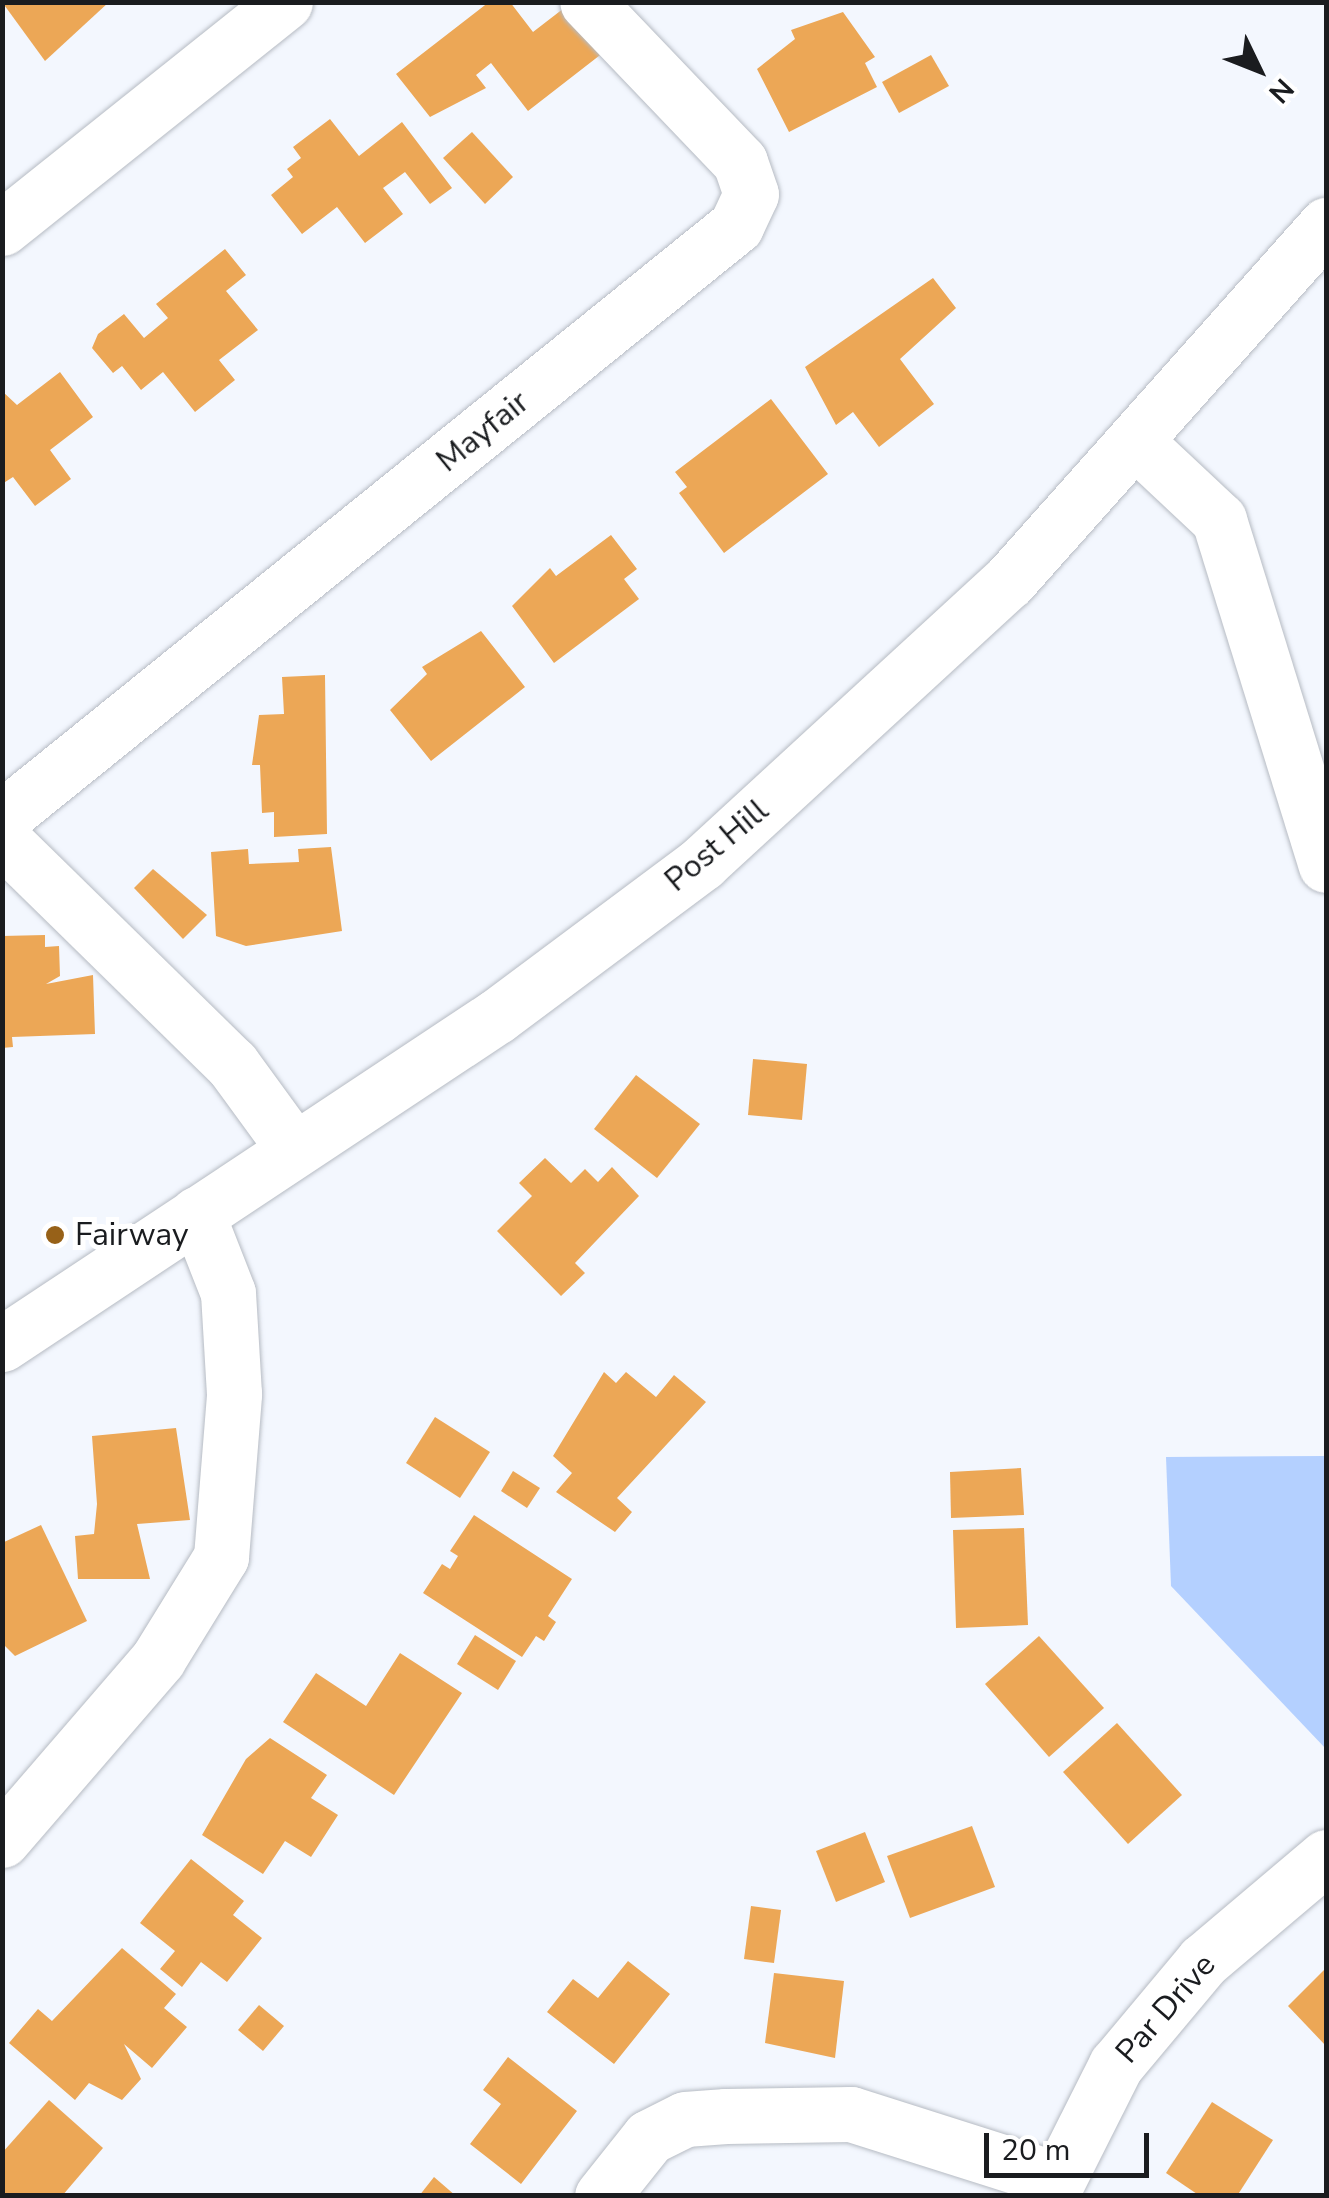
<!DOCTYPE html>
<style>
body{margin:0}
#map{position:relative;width:1329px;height:2198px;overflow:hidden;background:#f3f7fe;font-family:"Nunito Sans",sans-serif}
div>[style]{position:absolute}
.green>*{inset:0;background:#b4d0ff}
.building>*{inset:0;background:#eca756}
.roads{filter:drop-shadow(0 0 2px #b6bbc3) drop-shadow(0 0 2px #b6bbc3)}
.minor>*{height:55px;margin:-27.5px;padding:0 27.5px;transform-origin:27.5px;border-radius:27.5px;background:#fff}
.dots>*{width:28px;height:28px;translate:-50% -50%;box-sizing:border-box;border:5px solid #fff;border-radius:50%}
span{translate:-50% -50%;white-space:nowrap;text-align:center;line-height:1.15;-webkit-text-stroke:10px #fff;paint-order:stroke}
.street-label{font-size:32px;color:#1a1c1f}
.poi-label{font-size:32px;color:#1a1c1f}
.left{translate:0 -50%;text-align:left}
.frame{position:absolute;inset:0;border:5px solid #1a1c1f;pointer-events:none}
.north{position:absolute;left:1209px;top:20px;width:100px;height:100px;-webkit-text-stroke:8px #fff;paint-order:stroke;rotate:133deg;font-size:28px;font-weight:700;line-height:40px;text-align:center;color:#1a1c1f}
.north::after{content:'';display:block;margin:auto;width:35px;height:45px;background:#1a1c1f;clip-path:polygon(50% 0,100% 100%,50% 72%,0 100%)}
.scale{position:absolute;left:984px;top:2133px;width:165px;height:45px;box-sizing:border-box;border:5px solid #1a1c1f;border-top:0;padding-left:12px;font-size:30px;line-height:35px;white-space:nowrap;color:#1a1c1f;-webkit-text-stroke:8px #fff;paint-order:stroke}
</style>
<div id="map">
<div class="green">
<div style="clip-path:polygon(1326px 1456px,1326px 1749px,1171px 1586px,1166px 1457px)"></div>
</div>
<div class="building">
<div style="clip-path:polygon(2px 2px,109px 2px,45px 61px)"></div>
<div style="clip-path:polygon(489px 2px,510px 2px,533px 32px,568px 5px,604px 52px,528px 111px,491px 63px,476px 75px,486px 88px,430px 117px,396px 74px)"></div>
<div style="clip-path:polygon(843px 12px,875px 57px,865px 63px,877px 87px,789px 132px,757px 69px,795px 39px,791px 30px)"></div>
<div style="clip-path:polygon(931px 55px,949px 86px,899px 113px,882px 82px)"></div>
<div style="clip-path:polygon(330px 119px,359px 156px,402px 122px,452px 188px,430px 204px,405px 172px,383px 188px,403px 214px,365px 243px,337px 207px,302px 234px,271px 195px,293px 177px,287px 169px,301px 158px,293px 147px)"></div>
<div style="clip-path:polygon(472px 132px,513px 177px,485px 204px,443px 158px)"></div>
<div style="clip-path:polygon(225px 249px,246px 275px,226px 291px,258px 330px,219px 360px,235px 380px,195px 412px,163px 372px,141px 390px,122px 366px,113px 373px,92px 348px,98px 334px,124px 314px,144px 338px,168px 318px,156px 304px)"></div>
<div style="clip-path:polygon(933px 278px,956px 308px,900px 359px,934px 404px,879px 447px,853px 412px,836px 425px,805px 367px)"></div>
<div style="clip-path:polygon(60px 372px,93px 417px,50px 450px,71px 479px,35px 506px,13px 477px,2px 484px,2px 391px,17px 405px)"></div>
<div style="clip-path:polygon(771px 399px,828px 474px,724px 553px,679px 493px,687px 487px,675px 472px)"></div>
<div style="clip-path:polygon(611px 535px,637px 569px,624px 579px,639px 599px,554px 663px,512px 606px,550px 568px,556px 576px)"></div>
<div style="clip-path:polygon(481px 631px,525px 687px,431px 761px,390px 710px,427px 674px,422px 667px)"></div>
<div style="clip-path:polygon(325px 675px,327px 834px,274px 837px,274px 812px,262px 813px,260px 765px,252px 765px,259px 715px,284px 714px,282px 677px)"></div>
<div style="clip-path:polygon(331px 847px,342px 931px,246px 946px,216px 936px,211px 852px,248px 849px,249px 864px,299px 862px,298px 849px)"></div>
<div style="clip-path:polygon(153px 869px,207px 915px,183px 939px,134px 888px)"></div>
<div style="clip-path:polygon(45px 935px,45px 947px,59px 946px,60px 976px,46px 984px,93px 975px,95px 1034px,12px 1037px,13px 1047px,2px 1048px,2px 936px)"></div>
<div style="clip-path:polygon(753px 1059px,807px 1064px,802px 1120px,748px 1115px)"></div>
<div style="clip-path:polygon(636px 1075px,700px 1124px,657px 1178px,594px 1129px)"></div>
<div style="clip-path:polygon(545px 1158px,571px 1183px,585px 1169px,598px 1182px,612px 1167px,639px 1196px,575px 1263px,585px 1273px,561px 1296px,497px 1231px,532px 1196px,519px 1183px)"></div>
<div style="clip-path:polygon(604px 1372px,616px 1383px,626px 1372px,656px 1397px,674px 1375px,706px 1402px,617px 1498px,632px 1512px,615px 1532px,556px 1492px,572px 1473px,553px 1456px)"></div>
<div style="clip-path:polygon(435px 1417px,490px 1452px,460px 1498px,406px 1463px)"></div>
<div style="clip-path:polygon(176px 1428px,190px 1520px,137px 1524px,150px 1579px,78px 1579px,75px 1536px,94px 1534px,97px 1504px,92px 1436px)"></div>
<div style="clip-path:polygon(1021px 1468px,1024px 1515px,951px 1518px,950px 1472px)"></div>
<div style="clip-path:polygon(513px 1471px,540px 1488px,527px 1508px,501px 1491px)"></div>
<div style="clip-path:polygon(474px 1515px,572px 1579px,548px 1616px,556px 1622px,544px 1641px,536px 1636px,522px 1657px,423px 1593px,442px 1564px,450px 1569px,458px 1556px,450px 1551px)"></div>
<div style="clip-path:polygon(41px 1525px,87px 1621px,15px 1656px,2px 1643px,2px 1543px)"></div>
<div style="clip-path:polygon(1024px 1528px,1028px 1625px,956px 1628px,953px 1530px)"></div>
<div style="clip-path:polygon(475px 1635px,516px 1661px,498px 1690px,457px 1664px)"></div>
<div style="clip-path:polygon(1039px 1636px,1104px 1708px,1049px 1757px,985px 1684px)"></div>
<div style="clip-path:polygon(400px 1653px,462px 1693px,394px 1795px,283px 1722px,316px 1673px,366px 1706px)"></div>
<div style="clip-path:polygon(1117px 1723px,1182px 1795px,1128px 1844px,1063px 1772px)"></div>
<div style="clip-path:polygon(270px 1738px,327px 1775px,311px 1798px,338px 1815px,311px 1857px,285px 1841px,263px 1874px,202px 1835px,246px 1759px)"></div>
<div style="clip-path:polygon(972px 1826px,995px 1887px,910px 1918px,887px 1856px)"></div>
<div style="clip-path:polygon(865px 1832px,885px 1882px,836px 1902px,816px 1851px)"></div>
<div style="clip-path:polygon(191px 1859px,244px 1901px,233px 1915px,262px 1938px,227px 1982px,201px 1962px,182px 1987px,160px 1969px,175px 1951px,140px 1923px)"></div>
<div style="clip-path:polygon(751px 1906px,781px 1910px,774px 1963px,744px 1959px)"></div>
<div style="clip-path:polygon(122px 1948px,176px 1994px,164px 2008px,187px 2027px,152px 2068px,124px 2044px,141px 2079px,122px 2100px,89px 2083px,75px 2100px,9px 2043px,38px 2009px,52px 2021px)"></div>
<div style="clip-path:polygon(628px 1961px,670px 1994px,614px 2064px,547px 2012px,573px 1979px,598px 1998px)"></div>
<div style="clip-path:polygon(1326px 1968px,1326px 2046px,1288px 2006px)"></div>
<div style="clip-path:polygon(774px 1973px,844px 1981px,835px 2058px,765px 2043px)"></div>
<div style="clip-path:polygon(259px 2005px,284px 2026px,263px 2051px,238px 2030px)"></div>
<div style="clip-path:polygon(508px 2057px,577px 2111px,521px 2184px,470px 2144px,501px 2104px,483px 2090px)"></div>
<div style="clip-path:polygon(49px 2100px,103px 2148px,62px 2196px,2px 2196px,2px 2153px)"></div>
<div style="clip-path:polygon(1212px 2102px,1273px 2140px,1237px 2196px,1200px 2196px,1166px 2173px)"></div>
<div style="clip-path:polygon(434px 2177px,456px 2196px,419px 2196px)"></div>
</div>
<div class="roads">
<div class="minor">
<div style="left:2px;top:228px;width:362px;rotate:-38.6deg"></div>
<div style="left:1135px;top:441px;width:115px;rotate:43.2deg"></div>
<div style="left:1219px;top:520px;width:361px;rotate:72.8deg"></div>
<div style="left:2px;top:818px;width:943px;rotate:-38.89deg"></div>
<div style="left:736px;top:226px;width:35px;rotate:-65deg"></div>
<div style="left:751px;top:194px;width:34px;rotate:-109deg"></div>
<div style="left:740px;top:162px;width:221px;rotate:-133.7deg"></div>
<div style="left:2px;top:839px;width:322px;rotate:44.4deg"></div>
<div style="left:232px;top:1064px;width:105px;rotate:53.9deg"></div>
<div style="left:2px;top:1344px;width:594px;rotate:-33.53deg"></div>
<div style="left:497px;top:1016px;width:256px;rotate:-36.7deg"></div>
<div style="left:702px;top:863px;width:417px;rotate:-42.6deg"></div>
<div style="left:1009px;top:581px;width:477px;rotate:-48.3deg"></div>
<div style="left:2px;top:1840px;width:239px;rotate:-49.2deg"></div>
<div style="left:158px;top:1659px;width:120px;rotate:-58.3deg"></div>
<div style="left:221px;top:1557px;width:164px;rotate:-85.4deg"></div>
<div style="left:234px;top:1394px;width:101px;rotate:-93.4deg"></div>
<div style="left:228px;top:1293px;width:85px;rotate:-111.4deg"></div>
<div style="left:602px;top:2196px;width:75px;rotate:-51.5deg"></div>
<div style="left:649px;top:2137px;width:40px;rotate:-26.6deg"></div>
<div style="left:685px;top:2119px;width:41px;rotate:-4.2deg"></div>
<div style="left:726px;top:2116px;width:125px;rotate:-0.9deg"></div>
<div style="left:851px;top:2114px;width:212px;rotate:17.6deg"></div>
<div style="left:1050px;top:2196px;width:147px;rotate:-63.3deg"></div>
<div style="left:1116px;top:2065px;width:136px;rotate:-50.1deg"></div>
<div style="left:1203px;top:1961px;width:161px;rotate:-40.2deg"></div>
</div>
</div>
<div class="dots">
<div style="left:55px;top:1235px;background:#976118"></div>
</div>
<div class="street-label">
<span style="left:483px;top:432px;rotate:-39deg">Mayfair</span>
<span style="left:717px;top:846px;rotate:-40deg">Post Hill</span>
<span style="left:1166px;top:2009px;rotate:-49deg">Par Drive</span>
</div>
<div class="poi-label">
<span class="left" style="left:75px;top:1235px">Fairway</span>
</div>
<div class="frame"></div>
<div class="north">N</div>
<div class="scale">20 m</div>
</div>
